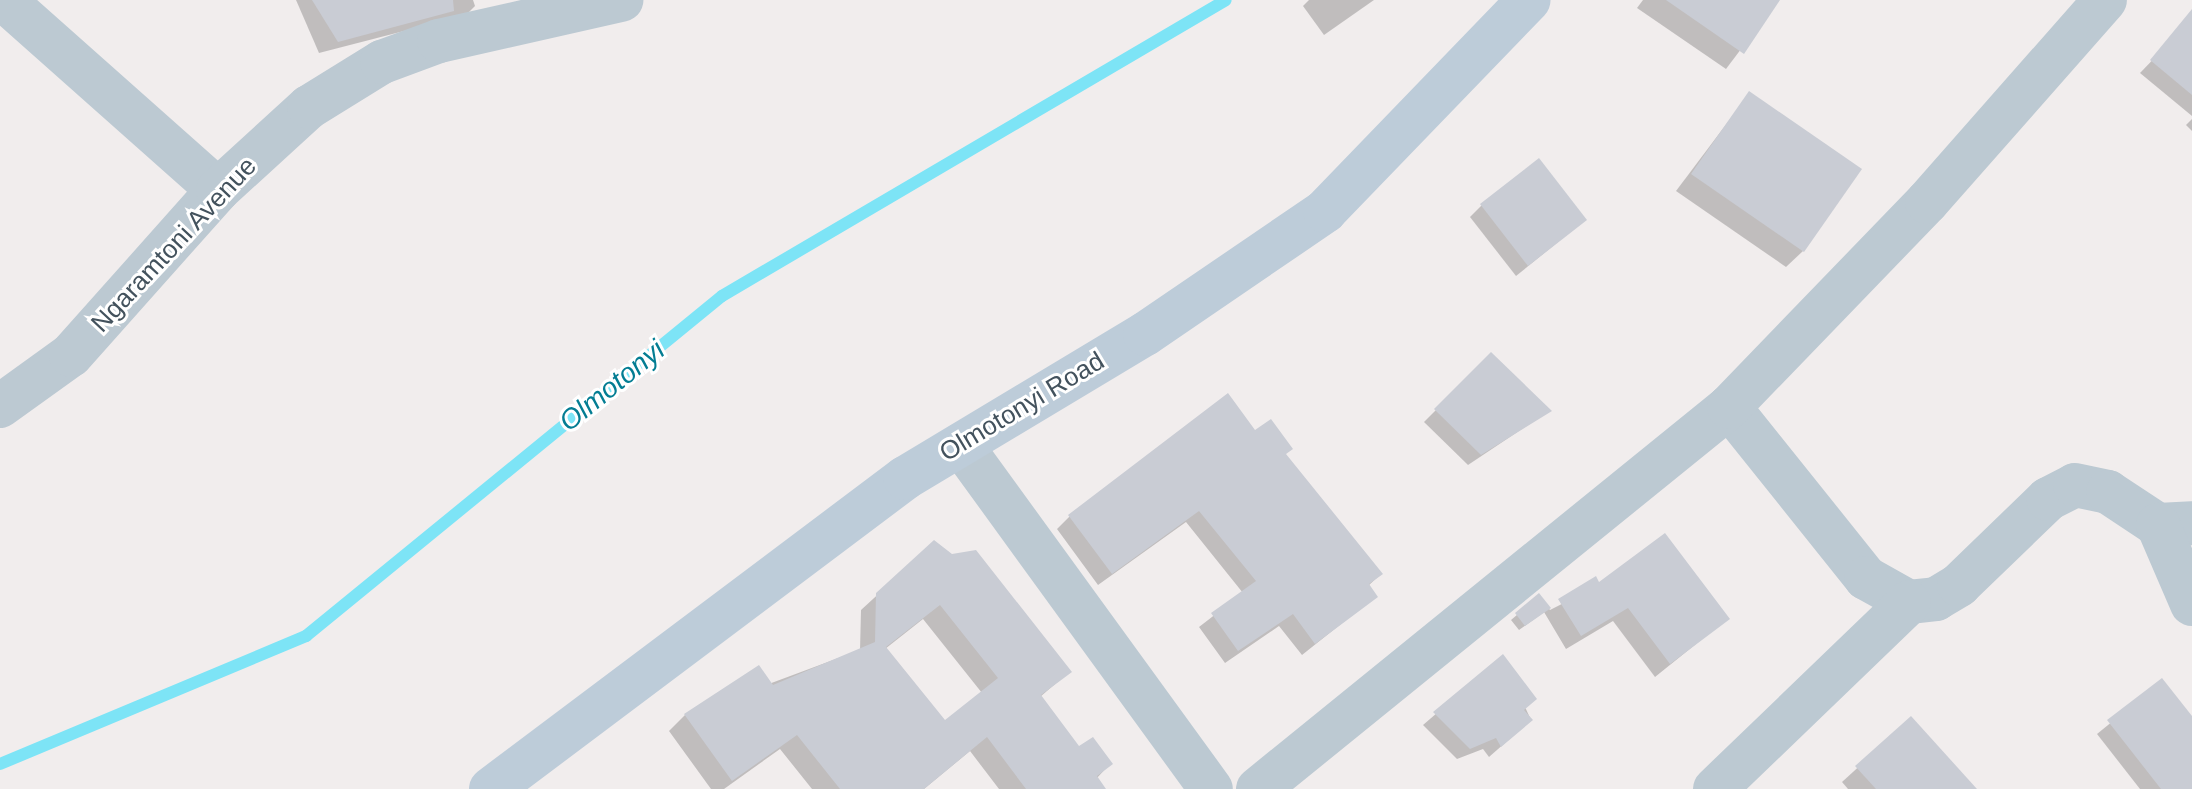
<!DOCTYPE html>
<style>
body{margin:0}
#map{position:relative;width:2192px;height:789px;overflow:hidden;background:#f1eded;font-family:Helvetica,sans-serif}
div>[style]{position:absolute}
.shadow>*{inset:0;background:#0003}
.stream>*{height:12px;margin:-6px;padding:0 6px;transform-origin:6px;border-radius:6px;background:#7de4f6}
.building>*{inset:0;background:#c9ccd4}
.street>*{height:44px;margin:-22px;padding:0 22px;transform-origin:22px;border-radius:22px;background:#bcc9d2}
.secondary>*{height:44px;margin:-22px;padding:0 22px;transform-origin:22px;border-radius:22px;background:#bdccd9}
span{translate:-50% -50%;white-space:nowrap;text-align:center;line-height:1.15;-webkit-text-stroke:6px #fff;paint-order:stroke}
.street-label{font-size:26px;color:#43525d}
.water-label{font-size:28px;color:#037d93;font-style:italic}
</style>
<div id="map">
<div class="shadow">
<div style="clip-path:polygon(296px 0,473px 0,475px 6px,466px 15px,319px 53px)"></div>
<div style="clip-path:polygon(1309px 0,1374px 0,1324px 35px,1303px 6px)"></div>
<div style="clip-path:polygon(1643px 0,1778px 0,1726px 69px,1637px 8px)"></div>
<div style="clip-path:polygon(2192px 19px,2192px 116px,2140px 73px)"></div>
<div style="clip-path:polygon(1749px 94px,1803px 251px,1786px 267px,1676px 191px)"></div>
<div style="clip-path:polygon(2192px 119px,2192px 131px,2186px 125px)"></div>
<div style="clip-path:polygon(1482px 205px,1585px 220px,1516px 276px,1470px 217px)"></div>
<div style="clip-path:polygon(1491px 355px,1549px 411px,1468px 465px,1424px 422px)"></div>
<div style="clip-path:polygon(1255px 433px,1284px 455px,1381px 574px,1368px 586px,1376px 596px,1302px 655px,1279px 626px,1225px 663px,1199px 627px,1243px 593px,1186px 522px,1098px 585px,1057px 529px,1070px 516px)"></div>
<div style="clip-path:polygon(evenodd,934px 543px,1069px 672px,1040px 697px,1079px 749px,1110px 764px,1096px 779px,1098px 789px,999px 789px,970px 751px,924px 789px,812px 789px,780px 749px,724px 789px,711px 789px,669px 731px,685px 715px,860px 650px,861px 610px,934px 543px,923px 619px,982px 693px,944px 723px,885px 649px,923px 619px)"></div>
<div style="clip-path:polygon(1599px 585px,1727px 619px,1655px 677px,1613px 621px,1566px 649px,1544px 612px,1519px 630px,1511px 620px,1539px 596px,1550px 610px)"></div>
<div style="clip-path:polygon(1502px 657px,1531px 720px,1489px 757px,1483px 749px,1457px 759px,1423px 725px)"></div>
<div style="clip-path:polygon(2162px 681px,2192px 720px,2188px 789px,2140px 789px,2097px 734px)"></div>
<div style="clip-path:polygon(1911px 719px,1974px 789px,1848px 789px,1842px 782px)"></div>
</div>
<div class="stream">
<div style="left:0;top:764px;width:332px;rotate:-22.7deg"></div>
<div style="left:306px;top:636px;width:537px;rotate:-39.26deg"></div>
<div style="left:722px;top:296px;width:584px;rotate:-30.43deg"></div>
</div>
<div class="building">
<div style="clip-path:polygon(312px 0,453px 0,454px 11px,338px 42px)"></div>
<div style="clip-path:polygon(1666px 0,1780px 0,1744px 54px)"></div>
<div style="clip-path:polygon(2192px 9px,2192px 95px,2150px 60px)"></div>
<div style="clip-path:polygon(1749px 91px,1862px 169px,1804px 252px,1691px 174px)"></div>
<div style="clip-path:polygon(1539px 158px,1587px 220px,1528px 266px,1480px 204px)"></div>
<div style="clip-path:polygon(1491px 352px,1552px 411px,1481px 455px,1434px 409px)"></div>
<div style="clip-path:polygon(1228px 393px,1255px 430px,1271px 419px,1293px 449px,1286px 454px,1383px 574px,1369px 584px,1378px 597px,1315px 644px,1293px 614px,1238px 651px,1211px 613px,1256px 581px,1199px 511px,1112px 574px,1068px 515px)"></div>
<div style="clip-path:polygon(1665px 533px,1730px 619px,1670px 664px,1628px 608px,1581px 636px,1558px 599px,1596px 576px,1599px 582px)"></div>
<div style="clip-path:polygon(evenodd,934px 540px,952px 554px,976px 550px,1072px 672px,1041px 695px,1079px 746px,1093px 737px,1113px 764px,1097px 776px,1106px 789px,1026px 789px,987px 737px,924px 789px,840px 789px,797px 735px,732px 781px,684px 714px,759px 665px,773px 685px,875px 642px,876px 593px,934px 540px,940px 605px,998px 678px,945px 720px,886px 647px,940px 605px)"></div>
<div style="clip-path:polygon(1539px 593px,1551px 608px,1525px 626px,1515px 613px)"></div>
<div style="clip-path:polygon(1503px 654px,1537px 699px,1524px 710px,1533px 720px,1501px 747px,1496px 738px,1470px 749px,1433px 712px)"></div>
<div style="clip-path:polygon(2162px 678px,2192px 716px,2192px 789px,2161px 789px,2107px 720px)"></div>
<div style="clip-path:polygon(1911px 716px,1977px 789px,1876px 789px,1855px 766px)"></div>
</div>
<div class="street">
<div style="left:4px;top:0;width:286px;rotate:41.6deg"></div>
<div style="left:0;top:406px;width:87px;rotate:-35.7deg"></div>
<div style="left:71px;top:355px;width:221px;rotate:-48.3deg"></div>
<div style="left:218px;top:190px;width:123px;rotate:-42.4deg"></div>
<div style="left:309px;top:107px;width:86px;rotate:-31.7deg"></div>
<div style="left:382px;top:62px;width:61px;rotate:-20.2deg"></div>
<div style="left:439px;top:41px;width:187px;rotate:-12.7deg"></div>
<div style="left:1729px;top:407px;width:219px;rotate:51.3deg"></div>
<div style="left:1866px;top:578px;width:49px;rotate:29.2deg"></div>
<div style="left:1909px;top:602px;width:27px;rotate:-6deg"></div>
<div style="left:1936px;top:599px;width:27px;rotate:-31deg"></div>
<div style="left:1959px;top:585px;width:124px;rotate:-44deg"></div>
<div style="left:2048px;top:499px;width:30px;rotate:-27deg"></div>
<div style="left:2075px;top:485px;width:34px;rotate:12deg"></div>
<div style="left:2108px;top:492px;width:60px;rotate:33.4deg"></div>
<div style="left:2158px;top:525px;width:34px;rotate:-3deg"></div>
<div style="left:961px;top:445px;width:425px;rotate:54deg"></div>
<div style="left:2158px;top:525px;width:86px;rotate:66.7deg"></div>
<div style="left:1258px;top:789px;width:606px;rotate:-39.04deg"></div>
<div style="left:1729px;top:407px;width:285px;rotate:-46deg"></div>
<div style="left:1927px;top:202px;width:269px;rotate:-48.6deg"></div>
<div style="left:1715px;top:789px;width:269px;rotate:-43.9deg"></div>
</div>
<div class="secondary">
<div style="left:491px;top:789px;width:518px;rotate:-36.91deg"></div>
<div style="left:905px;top:478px;width:280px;rotate:-31deg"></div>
<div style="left:1145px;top:334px;width:218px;rotate:-34.3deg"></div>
<div style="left:1325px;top:211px;width:293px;rotate:-46deg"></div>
</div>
<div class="street-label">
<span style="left:174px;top:245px;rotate:-47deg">Ngaramtoni Avenue</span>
<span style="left:1022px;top:407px;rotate:-31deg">Olmotonyi Road</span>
</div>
<div class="water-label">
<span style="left:612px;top:386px;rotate:-39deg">Olmotonyi</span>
</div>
</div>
